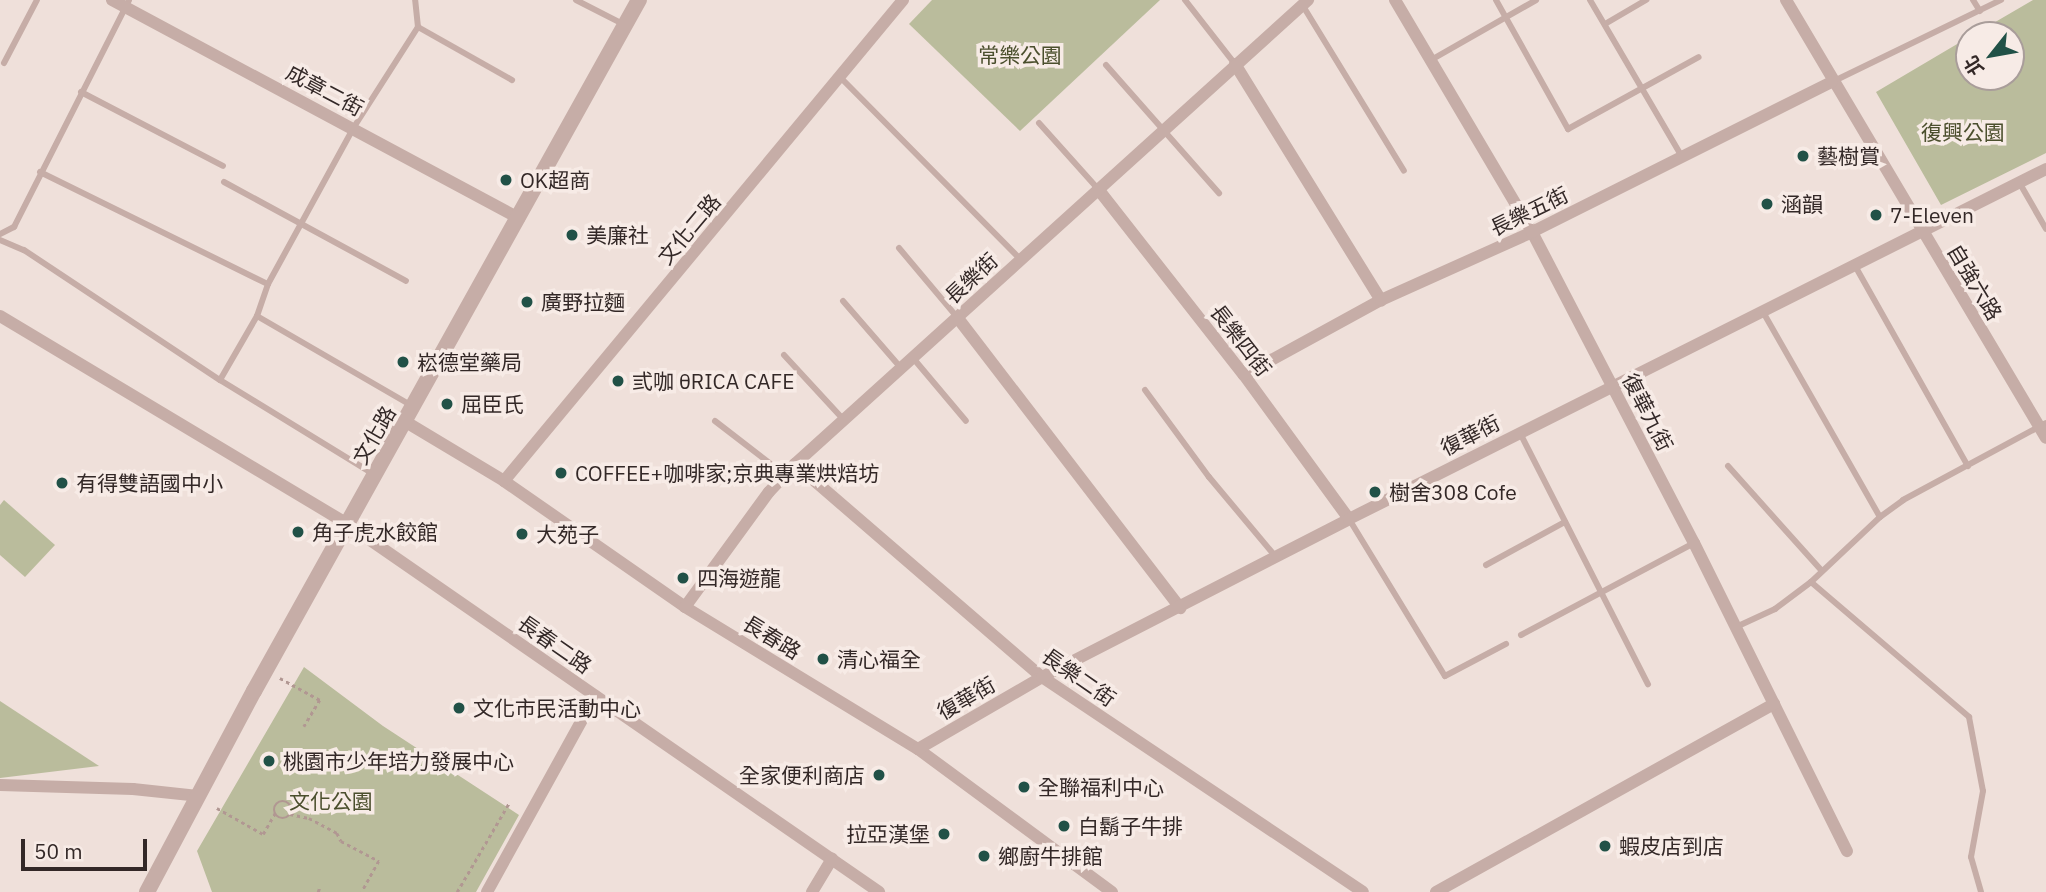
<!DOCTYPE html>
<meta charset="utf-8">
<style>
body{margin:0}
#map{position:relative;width:2046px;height:892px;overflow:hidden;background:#efe0da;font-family:"IBM Plex Sans","Noto Sans TC",sans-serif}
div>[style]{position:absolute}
.green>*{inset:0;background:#babc9c}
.path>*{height:2.5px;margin-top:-1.25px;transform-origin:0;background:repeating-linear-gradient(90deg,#b19792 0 3.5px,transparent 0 7px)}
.path>.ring{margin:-1.25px;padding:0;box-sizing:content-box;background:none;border:2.5px solid #b19792;border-radius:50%}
.service>*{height:6px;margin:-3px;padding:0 3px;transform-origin:3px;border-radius:3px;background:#c6ada7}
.minor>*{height:12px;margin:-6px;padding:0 6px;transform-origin:6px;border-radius:6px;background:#c6ada7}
.tertiary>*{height:16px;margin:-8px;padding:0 8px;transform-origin:8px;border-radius:8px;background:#c6ada7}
.dots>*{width:19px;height:19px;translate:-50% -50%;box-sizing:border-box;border:4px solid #f7ebe6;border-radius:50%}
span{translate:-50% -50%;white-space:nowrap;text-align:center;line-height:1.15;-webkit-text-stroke:7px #f7ebe6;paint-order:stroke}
.park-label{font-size:21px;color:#4b4f2d}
.street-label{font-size:21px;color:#332827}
.poi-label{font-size:21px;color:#332827}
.left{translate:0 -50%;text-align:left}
.right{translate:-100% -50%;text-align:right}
.north{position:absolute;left:1955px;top:21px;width:70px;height:70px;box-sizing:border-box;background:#f7ebe6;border:2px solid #a99d9a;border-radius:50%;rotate:239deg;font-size:19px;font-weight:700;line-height:28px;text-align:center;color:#332827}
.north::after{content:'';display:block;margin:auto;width:24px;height:32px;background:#215147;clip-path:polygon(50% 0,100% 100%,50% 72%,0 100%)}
.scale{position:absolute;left:21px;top:839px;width:126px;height:32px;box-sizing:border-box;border:4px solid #332827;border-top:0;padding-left:9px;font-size:21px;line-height:24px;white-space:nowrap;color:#332827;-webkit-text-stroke:5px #f7ebe6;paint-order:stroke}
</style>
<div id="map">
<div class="green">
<div style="clip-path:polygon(932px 0,1160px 0,1020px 131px,909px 24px)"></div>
<div style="clip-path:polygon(2033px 0,2046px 0,2046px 153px,1941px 205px,1876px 92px,1969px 37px,1969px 77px,2011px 77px,2011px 35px,1973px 35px)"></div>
<div style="clip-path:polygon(4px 500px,55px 545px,25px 577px,0 555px,0 505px)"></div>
<div style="clip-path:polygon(304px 667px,383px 726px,519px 815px,476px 892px,212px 892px,197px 851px)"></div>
<div style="clip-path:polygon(0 701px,99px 766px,0 778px)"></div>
</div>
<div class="path">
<div style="left:280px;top:678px;width:46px;rotate:28.8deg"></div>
<div style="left:320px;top:700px;width:31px;rotate:121deg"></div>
<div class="ring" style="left:274px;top:801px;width:15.5px;height:15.5px"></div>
<div style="left:217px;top:808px;width:53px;rotate:29.5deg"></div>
<div style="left:263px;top:834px;width:24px;rotate:-60deg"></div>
<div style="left:290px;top:814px;width:19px;rotate:12deg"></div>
<div style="left:309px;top:818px;width:32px;rotate:28deg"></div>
<div style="left:337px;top:833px;width:9px;rotate:63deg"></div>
<div style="left:341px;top:841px;width:43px;rotate:27.8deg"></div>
<div style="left:379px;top:861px;width:35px;rotate:119deg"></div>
<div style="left:318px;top:892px;width:6px;rotate:-72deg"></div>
<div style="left:457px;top:892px;width:103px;rotate:-59.7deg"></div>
</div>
<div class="service">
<div style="left:576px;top:0;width:53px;rotate:27.1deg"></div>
<div style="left:1185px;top:0;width:81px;rotate:52deg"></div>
<div style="left:1496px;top:0;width:148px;rotate:60.8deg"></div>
<div style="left:1568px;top:129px;width:149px;rotate:-28.8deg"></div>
<div style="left:1590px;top:0;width:182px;rotate:59.6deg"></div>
<div style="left:1973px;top:0;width:13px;rotate:58deg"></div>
<div style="left:1303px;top:6px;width:193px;rotate:58.5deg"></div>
<div style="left:1605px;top:24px;width:48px;rotate:-30.3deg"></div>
<div style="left:418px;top:27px;width:108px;rotate:29.4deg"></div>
<div style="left:1431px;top:60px;width:121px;rotate:-29.7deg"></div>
<div style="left:4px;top:63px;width:71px;rotate:-62.4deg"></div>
<div style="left:1106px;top:65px;width:171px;rotate:48.6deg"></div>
<div style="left:840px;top:77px;width:256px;rotate:45.3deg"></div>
<div style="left:1832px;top:82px;width:188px;rotate:-25.9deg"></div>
<div style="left:81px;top:92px;width:160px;rotate:27.5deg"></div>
<div style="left:1039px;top:123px;width:89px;rotate:48.2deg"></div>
<div style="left:40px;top:172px;width:254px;rotate:26.2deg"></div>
<div style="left:224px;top:182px;width:207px;rotate:28.5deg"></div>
<div style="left:2019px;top:182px;width:54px;rotate:60.1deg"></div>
<div style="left:0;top:234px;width:16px;rotate:-27deg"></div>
<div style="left:14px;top:227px;width:254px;rotate:-63.1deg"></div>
<div style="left:0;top:240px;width:26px;rotate:23deg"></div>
<div style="left:24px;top:250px;width:235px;rotate:33.6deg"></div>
<div style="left:220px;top:380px;width:182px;rotate:31.5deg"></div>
<div style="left:899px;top:248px;width:90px;rotate:50deg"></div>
<div style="left:1854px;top:264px;width:232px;rotate:60.6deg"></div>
<div style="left:843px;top:301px;width:89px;rotate:49.1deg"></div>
<div style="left:1763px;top:312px;width:236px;rotate:60.3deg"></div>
<div style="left:257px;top:316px;width:179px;rotate:30.1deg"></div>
<div style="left:784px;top:355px;width:88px;rotate:47.3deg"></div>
<div style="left:913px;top:358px;width:82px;rotate:49.9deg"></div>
<div style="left:220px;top:380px;width:74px;rotate:-60deg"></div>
<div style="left:257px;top:316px;width:34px;rotate:-71deg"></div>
<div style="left:268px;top:284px;width:179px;rotate:-61.3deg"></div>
<div style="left:354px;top:127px;width:119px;rotate:-57.4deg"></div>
<div style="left:418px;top:27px;width:27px;rotate:-96deg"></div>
<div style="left:1145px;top:390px;width:108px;rotate:53.7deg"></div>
<div style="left:1209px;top:477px;width:104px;rotate:50.1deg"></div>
<div style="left:715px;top:421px;width:88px;rotate:37.6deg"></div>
<div style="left:1520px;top:433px;width:282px;rotate:63deg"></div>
<div style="left:1728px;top:466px;width:141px;rotate:48.2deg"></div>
<div style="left:1349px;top:519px;width:184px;rotate:58.6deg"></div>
<div style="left:1445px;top:676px;width:69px;rotate:-27.7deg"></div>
<div style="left:1486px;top:565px;width:90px;rotate:-28.6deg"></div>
<div style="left:1811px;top:582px;width:208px;rotate:40.5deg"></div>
<div style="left:1969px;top:717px;width:75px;rotate:79.3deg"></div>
<div style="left:1983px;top:791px;width:67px;rotate:100.3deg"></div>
<div style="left:1971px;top:857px;width:36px;rotate:74deg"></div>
<div style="left:1736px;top:627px;width:43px;rotate:-24.8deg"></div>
<div style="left:1775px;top:609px;width:45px;rotate:-36.9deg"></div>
<div style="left:1811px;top:582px;width:95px;rotate:-43.3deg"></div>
<div style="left:1880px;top:517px;width:29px;rotate:-36deg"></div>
<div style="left:1903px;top:500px;width:162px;rotate:-28.3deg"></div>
<div style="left:1521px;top:635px;width:196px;rotate:-28deg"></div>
</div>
<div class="minor">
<div style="left:112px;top:0;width:462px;rotate:28.2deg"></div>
<div style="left:1395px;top:0;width:269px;rotate:59.4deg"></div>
<div style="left:1532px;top:232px;width:351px;rotate:62.5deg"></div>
<div style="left:1694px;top:543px;width:344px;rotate:63.6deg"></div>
<div style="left:1786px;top:0;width:509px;rotate:59.31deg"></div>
<div style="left:1235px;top:64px;width:278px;rotate:58.3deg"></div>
<div style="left:1098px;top:189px;width:236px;rotate:51.9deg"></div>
<div style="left:1244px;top:375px;width:178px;rotate:53.9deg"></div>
<div style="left:0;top:316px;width:405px;rotate:30.9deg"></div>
<div style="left:347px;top:524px;width:647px;rotate:34.67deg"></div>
<div style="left:957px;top:317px;width:367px;rotate:52.5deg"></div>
<div style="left:1244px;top:375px;width:156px;rotate:-28.7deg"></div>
<div style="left:1381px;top:300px;width:166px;rotate:-24.2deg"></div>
<div style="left:1532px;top:232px;width:335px;rotate:-26.6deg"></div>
<div style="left:406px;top:422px;width:114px;rotate:31deg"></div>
<div style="left:504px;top:481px;width:221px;rotate:34.8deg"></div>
<div style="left:685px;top:607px;width:273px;rotate:31.4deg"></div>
<div style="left:918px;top:749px;width:241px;rotate:36.4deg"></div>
<div style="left:795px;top:464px;width:326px;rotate:40.8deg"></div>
<div style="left:1042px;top:677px;width:386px;rotate:33.8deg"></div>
<div style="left:504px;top:481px;width:625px;rotate:-50.32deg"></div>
<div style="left:685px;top:607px;width:142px;rotate:-53.9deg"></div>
<div style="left:769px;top:492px;width:38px;rotate:-47deg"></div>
<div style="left:795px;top:464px;width:692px;rotate:-42.13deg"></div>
<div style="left:918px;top:749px;width:143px;rotate:-30.1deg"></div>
<div style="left:1042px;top:677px;width:345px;rotate:-27.2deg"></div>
<div style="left:1349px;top:519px;width:780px;rotate:-26.66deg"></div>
<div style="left:0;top:785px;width:133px;rotate:1.7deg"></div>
<div style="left:133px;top:789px;width:65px;rotate:6.1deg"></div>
<div style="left:487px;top:892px;width:224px;rotate:-61.1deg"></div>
<div style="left:812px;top:892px;width:39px;rotate:-59deg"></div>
<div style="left:1436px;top:892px;width:387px;rotate:-29.1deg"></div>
</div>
<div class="tertiary">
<div style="left:147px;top:892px;width:228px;rotate:-62deg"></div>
<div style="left:254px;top:691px;width:791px;rotate:-60.88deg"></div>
</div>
<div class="dots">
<div style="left:1803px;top:156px;background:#215147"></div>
<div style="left:506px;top:180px;background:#215147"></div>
<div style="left:1767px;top:204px;background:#215147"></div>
<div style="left:1876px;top:215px;background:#215147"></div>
<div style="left:572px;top:235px;background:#215147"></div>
<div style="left:527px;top:302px;background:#215147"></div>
<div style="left:403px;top:362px;background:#215147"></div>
<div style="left:618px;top:381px;background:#215147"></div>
<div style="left:447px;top:404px;background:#215147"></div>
<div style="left:561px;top:473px;background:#215147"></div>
<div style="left:62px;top:483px;background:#215147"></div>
<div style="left:1375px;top:492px;background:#215147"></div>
<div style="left:298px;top:532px;background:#215147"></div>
<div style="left:522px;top:534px;background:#215147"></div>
<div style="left:683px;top:578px;background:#215147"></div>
<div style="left:823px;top:659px;background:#215147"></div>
<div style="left:459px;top:708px;background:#215147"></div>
<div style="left:269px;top:761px;background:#215147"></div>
<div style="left:879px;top:775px;background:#215147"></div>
<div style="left:1024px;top:787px;background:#215147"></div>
<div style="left:1064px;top:826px;background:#215147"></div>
<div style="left:944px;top:834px;background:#215147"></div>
<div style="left:1605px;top:846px;background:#215147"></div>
<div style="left:984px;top:856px;background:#215147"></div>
</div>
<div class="park-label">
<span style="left:1020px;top:55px">常樂公園</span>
<span style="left:1963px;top:132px">復興公園</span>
<span style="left:331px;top:801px">文化公園</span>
</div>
<div class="street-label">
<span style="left:325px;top:90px;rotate:28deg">成章二街</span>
<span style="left:1529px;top:211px;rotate:-26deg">長樂五街</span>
<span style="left:689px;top:229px;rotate:-50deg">文化二路</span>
<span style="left:971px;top:278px;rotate:-43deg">長樂街</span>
<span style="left:1975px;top:282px;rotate:59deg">自強六路</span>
<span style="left:1241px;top:340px;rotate:52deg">長樂四街</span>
<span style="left:1648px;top:412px;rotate:63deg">復華九街</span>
<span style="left:374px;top:435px;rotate:-60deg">文化路</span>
<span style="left:1470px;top:435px;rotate:-27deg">復華街</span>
<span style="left:772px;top:637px;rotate:31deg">長春路</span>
<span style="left:555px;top:644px;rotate:35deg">長春二路</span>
<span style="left:1079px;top:677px;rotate:35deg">長樂二街</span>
<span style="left:966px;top:698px;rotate:-30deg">復華街</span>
</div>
<div class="poi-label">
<span class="left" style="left:1817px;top:156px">藝樹賞</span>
<span class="left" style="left:520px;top:180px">OK超商</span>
<span class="left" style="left:1781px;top:204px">涵韻</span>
<span class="left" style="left:1890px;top:215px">7-Eleven</span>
<span class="left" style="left:586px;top:235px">美廉社</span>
<span class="left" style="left:541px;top:302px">廣野拉麵</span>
<span class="left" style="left:417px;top:362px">崧德堂藥局</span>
<span class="left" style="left:632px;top:381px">弎咖 θRICA CAFE</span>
<span class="left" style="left:461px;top:404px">屈臣氏</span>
<span class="left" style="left:575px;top:473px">COFFEE+咖啡家;京典專業烘焙坊</span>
<span class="left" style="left:76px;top:483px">有得雙語國中小</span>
<span class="left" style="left:1389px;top:492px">樹舍308 Cofe</span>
<span class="left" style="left:312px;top:532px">角子虎水餃館</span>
<span class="left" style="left:536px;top:534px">大苑子</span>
<span class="left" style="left:697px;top:578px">四海遊龍</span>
<span class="left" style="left:837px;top:659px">清心福全</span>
<span class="left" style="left:473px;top:708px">文化市民活動中心</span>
<span class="left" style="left:283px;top:761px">桃園市少年培力發展中心</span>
<span class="right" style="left:865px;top:775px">全家便利商店</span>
<span class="left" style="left:1038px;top:787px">全聯福利中心</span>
<span class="left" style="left:1078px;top:826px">白鬍子牛排</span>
<span class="right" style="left:930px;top:834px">拉亞漢堡</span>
<span class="left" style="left:1619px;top:846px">蝦皮店到店</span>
<span class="left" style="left:998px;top:856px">鄉廚牛排館</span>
</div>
<div class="north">北</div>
<div class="scale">50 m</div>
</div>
